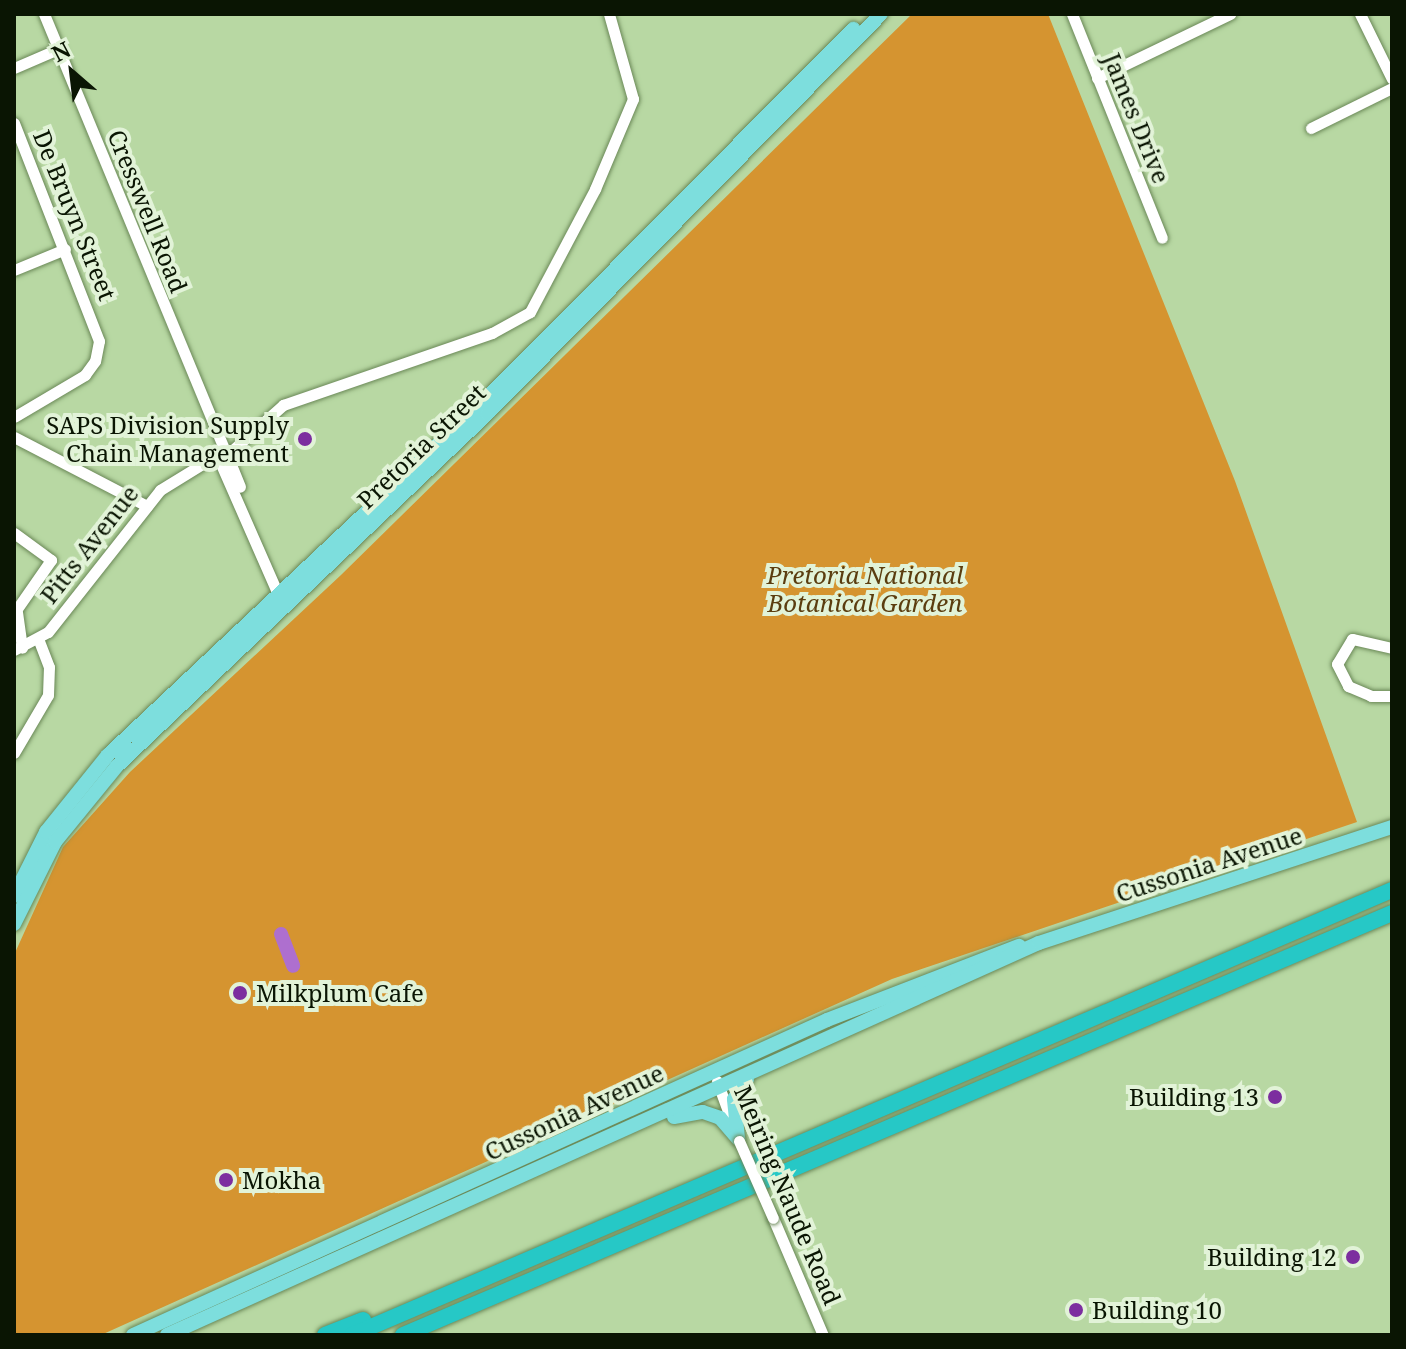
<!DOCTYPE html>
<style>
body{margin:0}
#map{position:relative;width:1406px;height:1349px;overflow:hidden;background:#b8d8a3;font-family:"Noto Serif",serif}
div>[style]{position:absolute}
.green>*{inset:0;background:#d59430}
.river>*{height:14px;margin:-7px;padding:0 7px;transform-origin:7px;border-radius:7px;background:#ae6fcf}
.roads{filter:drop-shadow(0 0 2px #6a8857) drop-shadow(0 0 2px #6a8857)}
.minor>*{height:11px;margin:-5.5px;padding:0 5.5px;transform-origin:5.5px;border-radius:5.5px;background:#fff}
.major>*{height:14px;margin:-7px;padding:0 7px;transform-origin:7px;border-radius:7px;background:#7ddedd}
.highway>*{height:16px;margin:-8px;padding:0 8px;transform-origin:8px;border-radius:8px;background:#26c8c6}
.bridges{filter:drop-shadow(0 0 2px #6a8857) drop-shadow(0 0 2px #6a8857)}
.minor-bridge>*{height:11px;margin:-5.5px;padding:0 5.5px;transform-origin:5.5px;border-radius:5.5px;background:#fff}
.dots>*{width:22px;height:22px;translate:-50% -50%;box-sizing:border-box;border:4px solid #e2f3d8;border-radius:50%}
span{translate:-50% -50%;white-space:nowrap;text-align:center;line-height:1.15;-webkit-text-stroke:8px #e2f3d8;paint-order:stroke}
.street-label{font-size:24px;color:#0a1503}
.poi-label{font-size:24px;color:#0a1503}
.right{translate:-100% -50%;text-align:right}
.left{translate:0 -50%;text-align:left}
.park-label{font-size:24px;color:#5b3d0f;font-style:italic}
.frame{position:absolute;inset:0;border:16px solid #0a1503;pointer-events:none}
.north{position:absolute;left:32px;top:32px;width:80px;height:80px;-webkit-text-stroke:6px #e2f3d8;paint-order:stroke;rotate:332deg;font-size:22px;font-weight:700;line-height:32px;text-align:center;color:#0a1503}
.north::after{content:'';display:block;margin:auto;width:28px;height:36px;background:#0a1503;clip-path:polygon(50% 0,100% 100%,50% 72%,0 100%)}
</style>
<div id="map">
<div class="green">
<div style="clip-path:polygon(912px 14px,1048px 14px,1235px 481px,1357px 822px,892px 979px,101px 1335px,14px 1335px,14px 955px,63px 847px,130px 772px,341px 575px)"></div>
</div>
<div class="river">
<div style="left:281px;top:934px;width:34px;rotate:69deg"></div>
</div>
<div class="roads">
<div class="minor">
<div style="left:44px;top:14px;width:473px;rotate:67.5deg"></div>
<div style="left:1072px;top:14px;width:241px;rotate:68.1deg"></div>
<div style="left:1360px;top:14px;width:72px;rotate:63.8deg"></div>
<div style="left:14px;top:68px;width:48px;rotate:-23.4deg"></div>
<div style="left:1097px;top:78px;width:148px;rotate:-25.7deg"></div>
<div style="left:14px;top:123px;width:234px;rotate:68.7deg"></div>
<div style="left:99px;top:341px;width:20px;rotate:101deg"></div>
<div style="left:95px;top:361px;width:17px;rotate:126deg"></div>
<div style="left:85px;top:375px;width:82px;rotate:149.4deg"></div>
<div style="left:1311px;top:128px;width:90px;rotate:-26.3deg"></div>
<div style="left:14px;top:270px;width:55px;rotate:-22.4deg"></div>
<div style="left:14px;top:437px;width:150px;rotate:27.4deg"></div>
<div style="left:228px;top:454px;width:74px;rotate:-41.7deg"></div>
<div style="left:283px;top:405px;width:221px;rotate:-19deg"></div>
<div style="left:492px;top:333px;width:43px;rotate:-28.9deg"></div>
<div style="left:530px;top:312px;width:139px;rotate:-62.1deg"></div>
<div style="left:595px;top:189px;width:98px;rotate:-67.1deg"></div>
<div style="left:633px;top:99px;width:88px;rotate:-105.8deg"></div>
<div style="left:228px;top:457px;width:32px;rotate:68deg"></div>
<div style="left:220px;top:462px;width:152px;rotate:66.3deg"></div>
<div style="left:14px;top:533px;width:46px;rotate:36.1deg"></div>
<div style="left:51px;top:560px;width:65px;rotate:124.9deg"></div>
<div style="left:17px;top:612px;width:36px;rotate:82deg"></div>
<div style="left:1392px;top:648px;width:41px;rotate:-167.3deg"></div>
<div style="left:1352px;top:639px;width:29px;rotate:121deg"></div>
<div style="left:1337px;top:664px;width:25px;rotate:63deg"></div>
<div style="left:1348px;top:686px;width:25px;rotate:23deg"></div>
<div style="left:1371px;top:696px;width:21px"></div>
<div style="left:14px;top:650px;width:38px;rotate:-28deg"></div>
<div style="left:48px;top:632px;width:181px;rotate:-51.7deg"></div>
<div style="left:160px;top:490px;width:67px;rotate:-31.6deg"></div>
<div style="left:14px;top:753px;width:67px;rotate:-59.6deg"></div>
<div style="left:48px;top:695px;width:28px;rotate:-88deg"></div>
<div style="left:49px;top:667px;width:28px;rotate:-111deg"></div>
<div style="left:717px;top:1081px;width:47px;rotate:70deg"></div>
<div style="left:773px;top:1218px;width:127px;rotate:66.9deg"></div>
</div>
<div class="major">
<div style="left:14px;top:896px;width:72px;rotate:-63.4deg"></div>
<div style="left:46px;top:832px;width:99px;rotate:-51.2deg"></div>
<div style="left:108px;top:755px;width:511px;rotate:-43.25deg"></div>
<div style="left:480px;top:405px;width:530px;rotate:-45.23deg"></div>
<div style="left:14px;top:924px;width:92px;rotate:-63.4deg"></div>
<div style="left:55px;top:842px;width:98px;rotate:-50.8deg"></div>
<div style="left:117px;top:766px;width:511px;rotate:-43.57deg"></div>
<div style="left:487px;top:414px;width:561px;rotate:-45.43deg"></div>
<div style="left:674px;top:1117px;width:29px;rotate:-10deg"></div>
<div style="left:703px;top:1112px;width:18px;rotate:19deg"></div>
<div style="left:720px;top:1118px;width:28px;rotate:49deg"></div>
<div style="left:738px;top:1138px;width:39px;rotate:-96deg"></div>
<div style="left:734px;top:1099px;width:23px;rotate:-56deg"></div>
<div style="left:133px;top:1335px;width:762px;rotate:-24.41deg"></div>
<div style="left:827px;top:1020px;width:206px;rotate:-21.1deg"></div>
<div style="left:167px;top:1335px;width:956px;rotate:-24.21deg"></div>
<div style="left:1039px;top:943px;width:372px;rotate:-18.2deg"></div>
</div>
<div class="highway">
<div style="left:325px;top:1335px;width:41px;rotate:-21.5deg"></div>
<div style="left:352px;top:1335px;width:1131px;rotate:-23.17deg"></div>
<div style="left:403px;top:1335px;width:1075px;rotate:-23.11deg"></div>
</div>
</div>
<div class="bridges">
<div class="minor-bridge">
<div style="left:739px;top:1141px;width:84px;rotate:66.2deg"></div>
</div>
</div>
<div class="dots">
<div style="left:305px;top:439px;background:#7c2e9f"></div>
<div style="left:240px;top:993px;background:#7c2e9f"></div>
<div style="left:1275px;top:1097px;background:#7c2e9f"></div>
<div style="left:226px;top:1180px;background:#7c2e9f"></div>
<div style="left:1353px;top:1257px;background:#7c2e9f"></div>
<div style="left:1076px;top:1310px;background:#7c2e9f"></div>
</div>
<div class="street-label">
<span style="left:1137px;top:118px;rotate:68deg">James Drive</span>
<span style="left:148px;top:211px;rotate:68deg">Cresswell Road</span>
<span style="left:75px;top:215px;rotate:68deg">De Bruyn Street</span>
<span style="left:421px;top:446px;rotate:-44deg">Pretoria Street</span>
<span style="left:89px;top:544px;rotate:-52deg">Pitts Avenue</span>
<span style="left:1209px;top:864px;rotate:-18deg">Cussonia Avenue</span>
<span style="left:574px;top:1112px;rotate:-25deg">Cussonia Avenue</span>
<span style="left:788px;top:1195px;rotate:67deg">Meiring Naude Road</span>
</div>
<div class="poi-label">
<span class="right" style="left:289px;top:439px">SAPS Division Supply<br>Chain Management</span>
<span class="left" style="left:256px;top:993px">Milkplum Cafe</span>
<span class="right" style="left:1259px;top:1097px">Building 13</span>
<span class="left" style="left:242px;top:1180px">Mokha</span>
<span class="right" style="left:1337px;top:1257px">Building 12</span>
<span class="left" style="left:1092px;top:1310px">Building 10</span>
</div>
<div class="park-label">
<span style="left:865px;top:589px">Pretoria National<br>Botanical Garden</span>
</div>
<div class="frame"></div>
<div class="north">N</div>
</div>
